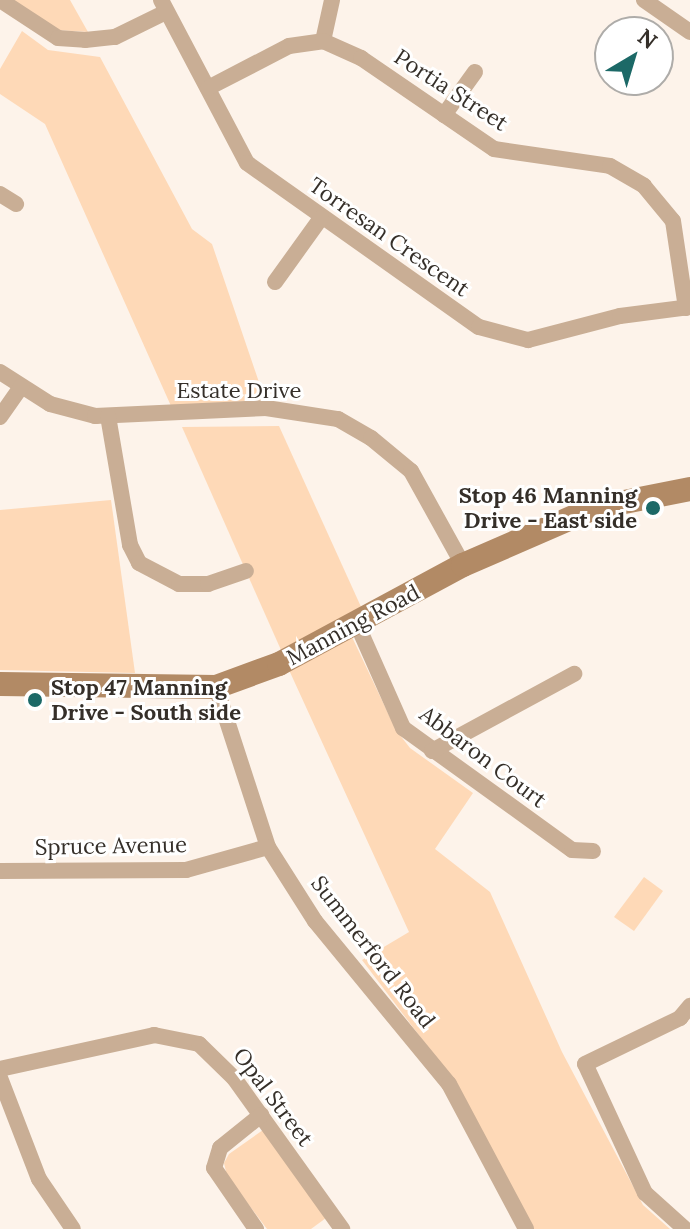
<!DOCTYPE html>
<style>
body{margin:0}
#map{position:relative;width:690px;height:1229px;overflow:hidden;background:#fdf3ea;font-family:Lora,serif}
div>[style]{position:absolute}
.green>*{inset:0;background:#fed9b7}
.street>*{height:16px;margin:-8px;padding:0 8px;transform-origin:8px;border-radius:8px;background:#c9ae95}
.secondary>*{height:24px;margin:-12px;padding:0 12px;transform-origin:12px;border-radius:12px;background:#b28a65}
.dots>*{width:22px;height:22px;translate:-50% -50%;box-sizing:border-box;border:4px solid #fff;border-radius:50%}
span{translate:-50% -50%;white-space:nowrap;text-align:center;line-height:1.15;-webkit-text-stroke:6px #fff;paint-order:stroke}
.street-label{font-size:22px;color:#352f29}
.poi-label{font-size:22px;color:#352f29;font-weight:700}
.right{translate:-100% -50%;text-align:right}
.left{translate:0 -50%;text-align:left}
.north{position:absolute;left:594px;top:16px;width:80px;height:80px;box-sizing:border-box;background:#fff;border:2px solid #aeaca9;border-radius:50%;rotate:38deg;font-size:22px;font-weight:700;line-height:32px;text-align:center;color:#352f29}
.north::after{content:'';display:block;margin:auto;width:28px;height:36px;background:#1c6967;clip-path:polygon(50% 0,100% 100%,50% 72%,0 100%)}
</style>
<div id="map">
<div class="green">
<div style="clip-path:polygon(10px 0,70px 0,88px 32px,57px 30px)"></div>
<div style="clip-path:polygon(22px 31px,48px 50px,100px 57px,192px 229px,212px 244px,265px 400px,171px 406px,45px 124px,0 94px,0 69px)"></div>
<div style="clip-path:polygon(279px 426px,362px 609px,281px 650px,182px 427px)"></div>
<div style="clip-path:polygon(111px 500px,135px 673px,0 670px,0 510px)"></div>
<div style="clip-path:polygon(352px 637px,396px 730px,410px 748px,473px 793px,435px 849px,490px 892px,562px 1052px,643px 1205px,670px 1229px,534px 1229px,456px 1084px,362px 960px,409px 932px,289px 670px)"></div>
<div style="clip-path:polygon(644px 877px,663px 891px,634px 931px,614px 917px)"></div>
<div style="clip-path:polygon(263px 1130px,326px 1218px,311px 1229px,267px 1229px,227px 1176px,224px 1163px,229px 1154px)"></div>
</div>
<div class="street">
<div style="left:0;top:0;width:69px;rotate:33.2deg"></div>
<div style="left:58px;top:38px;width:27px;rotate:4deg"></div>
<div style="left:85px;top:40px;width:30px;rotate:-6deg"></div>
<div style="left:115px;top:37px;width:57px;rotate:-26.1deg"></div>
<div style="left:161px;top:0;width:184px;rotate:62.2deg"></div>
<div style="left:247px;top:163px;width:284px;rotate:35.3deg"></div>
<div style="left:479px;top:327px;width:51px;rotate:14.9deg"></div>
<div style="left:528px;top:340px;width:95px;rotate:-14.6deg"></div>
<div style="left:620px;top:316px;width:71px;rotate:-7.3deg"></div>
<div style="left:644px;top:0;width:56px;rotate:34.8deg"></div>
<div style="left:323px;top:41px;width:42px;rotate:-77.6deg"></div>
<div style="left:208px;top:88px;width:91px;rotate:-27.4deg"></div>
<div style="left:289px;top:46px;width:34px;rotate:-8deg"></div>
<div style="left:323px;top:41px;width:42px;rotate:24.1deg"></div>
<div style="left:361px;top:58px;width:161px;rotate:34.4deg"></div>
<div style="left:494px;top:149px;width:117px;rotate:8.3deg"></div>
<div style="left:610px;top:166px;width:39px;rotate:30deg"></div>
<div style="left:644px;top:186px;width:45px;rotate:50.4deg"></div>
<div style="left:673px;top:221px;width:88px;rotate:81.5deg"></div>
<div style="left:444px;top:115px;width:53px;rotate:-54.2deg"></div>
<div style="left:0;top:194px;width:19px;rotate:32deg"></div>
<div style="left:275px;top:282px;width:79px;rotate:-54.3deg"></div>
<div style="left:0;top:372px;width:59px;rotate:32.6deg"></div>
<div style="left:50px;top:404px;width:47px;rotate:14.9deg"></div>
<div style="left:95px;top:416px;width:171px;rotate:-2.7deg"></div>
<div style="left:266px;top:408px;width:73px;rotate:8.7deg"></div>
<div style="left:338px;top:419px;width:38px;rotate:30deg"></div>
<div style="left:371px;top:438px;width:52px;rotate:39.5deg"></div>
<div style="left:411px;top:471px;width:107px;rotate:61deg"></div>
<div style="left:108px;top:416px;width:131px;rotate:80.3deg"></div>
<div style="left:130px;top:545px;width:20px;rotate:63deg"></div>
<div style="left:139px;top:563px;width:45px;rotate:27.7deg"></div>
<div style="left:179px;top:584px;width:29px"></div>
<div style="left:208px;top:584px;width:40px;rotate:-18.9deg"></div>
<div style="left:0;top:417px;width:37px;rotate:-55deg"></div>
<div style="left:357px;top:624px;width:114px;rotate:66.1deg"></div>
<div style="left:403px;top:728px;width:208px;rotate:35.8deg"></div>
<div style="left:572px;top:850px;width:21px;rotate:3deg"></div>
<div style="left:216px;top:687px;width:168px;rotate:72deg"></div>
<div style="left:268px;top:847px;width:88px;rotate:57.6deg"></div>
<div style="left:315px;top:921px;width:211px;rotate:50.6deg"></div>
<div style="left:449px;top:1084px;width:164px;rotate:62deg"></div>
<div style="left:432px;top:751px;width:162px;rotate:-28.5deg"></div>
<div style="left:0;top:871px;width:186px;rotate:-0.3deg"></div>
<div style="left:186px;top:870px;width:85px;rotate:-15.7deg"></div>
<div style="left:0;top:1069px;width:158px;rotate:-12.4deg"></div>
<div style="left:154px;top:1035px;width:46px;rotate:11.3deg"></div>
<div style="left:199px;top:1044px;width:49px;rotate:44.2deg"></div>
<div style="left:234px;top:1078px;width:186px;rotate:54.4deg"></div>
<div style="left:0;top:1078px;width:108px;rotate:68.9deg"></div>
<div style="left:39px;top:1179px;width:60px;rotate:55.8deg"></div>
<div style="left:256px;top:1229px;width:74px;rotate:-124.5deg"></div>
<div style="left:214px;top:1168px;width:21px;rotate:-73deg"></div>
<div style="left:220px;top:1148px;width:53px;rotate:-38.8deg"></div>
<div style="left:685px;top:1229px;width:54px;rotate:-138deg"></div>
<div style="left:645px;top:1193px;width:142px;rotate:-114.9deg"></div>
<div style="left:585px;top:1064px;width:106px;rotate:-25.8deg"></div>
<div style="left:680px;top:1018px;width:16px;rotate:-50deg"></div>
</div>
<div class="secondary">
<div style="left:0;top:684px;width:216px;rotate:0.8deg"></div>
<div style="left:216px;top:687px;width:67px;rotate:-20.1deg"></div>
<div style="left:279px;top:664px;width:209px;rotate:-28.3deg"></div>
<div style="left:463px;top:565px;width:143px;rotate:-23.5deg"></div>
<div style="left:594px;top:508px;width:98px;rotate:-11.2deg"></div>
</div>
<div class="dots">
<div style="left:653px;top:508px;background:#1c6967"></div>
<div style="left:35px;top:700px;background:#1c6967"></div>
</div>
<div class="street-label">
<span style="left:451px;top:90px;rotate:33deg">Portia Street</span>
<span style="left:389px;top:237px;rotate:35deg">Torresan Crescent</span>
<span style="left:239px;top:391px">Estate Drive</span>
<span style="left:353px;top:625px;rotate:-28deg">Manning Road</span>
<span style="left:483px;top:757px;rotate:37deg">Abbaron Court</span>
<span style="left:111px;top:846px;rotate:-1deg">Spruce Avenue</span>
<span style="left:373px;top:952px;rotate:52deg">Summerford Road</span>
<span style="left:273px;top:1097px;rotate:53deg">Opal Street</span>
</div>
<div class="poi-label">
<span class="right" style="left:637px;top:508px">Stop 46 Manning<br>Drive - East side</span>
<span class="left" style="left:51px;top:700px">Stop 47 Manning<br>Drive - South side</span>
</div>
<div class="north">N</div>
</div>
